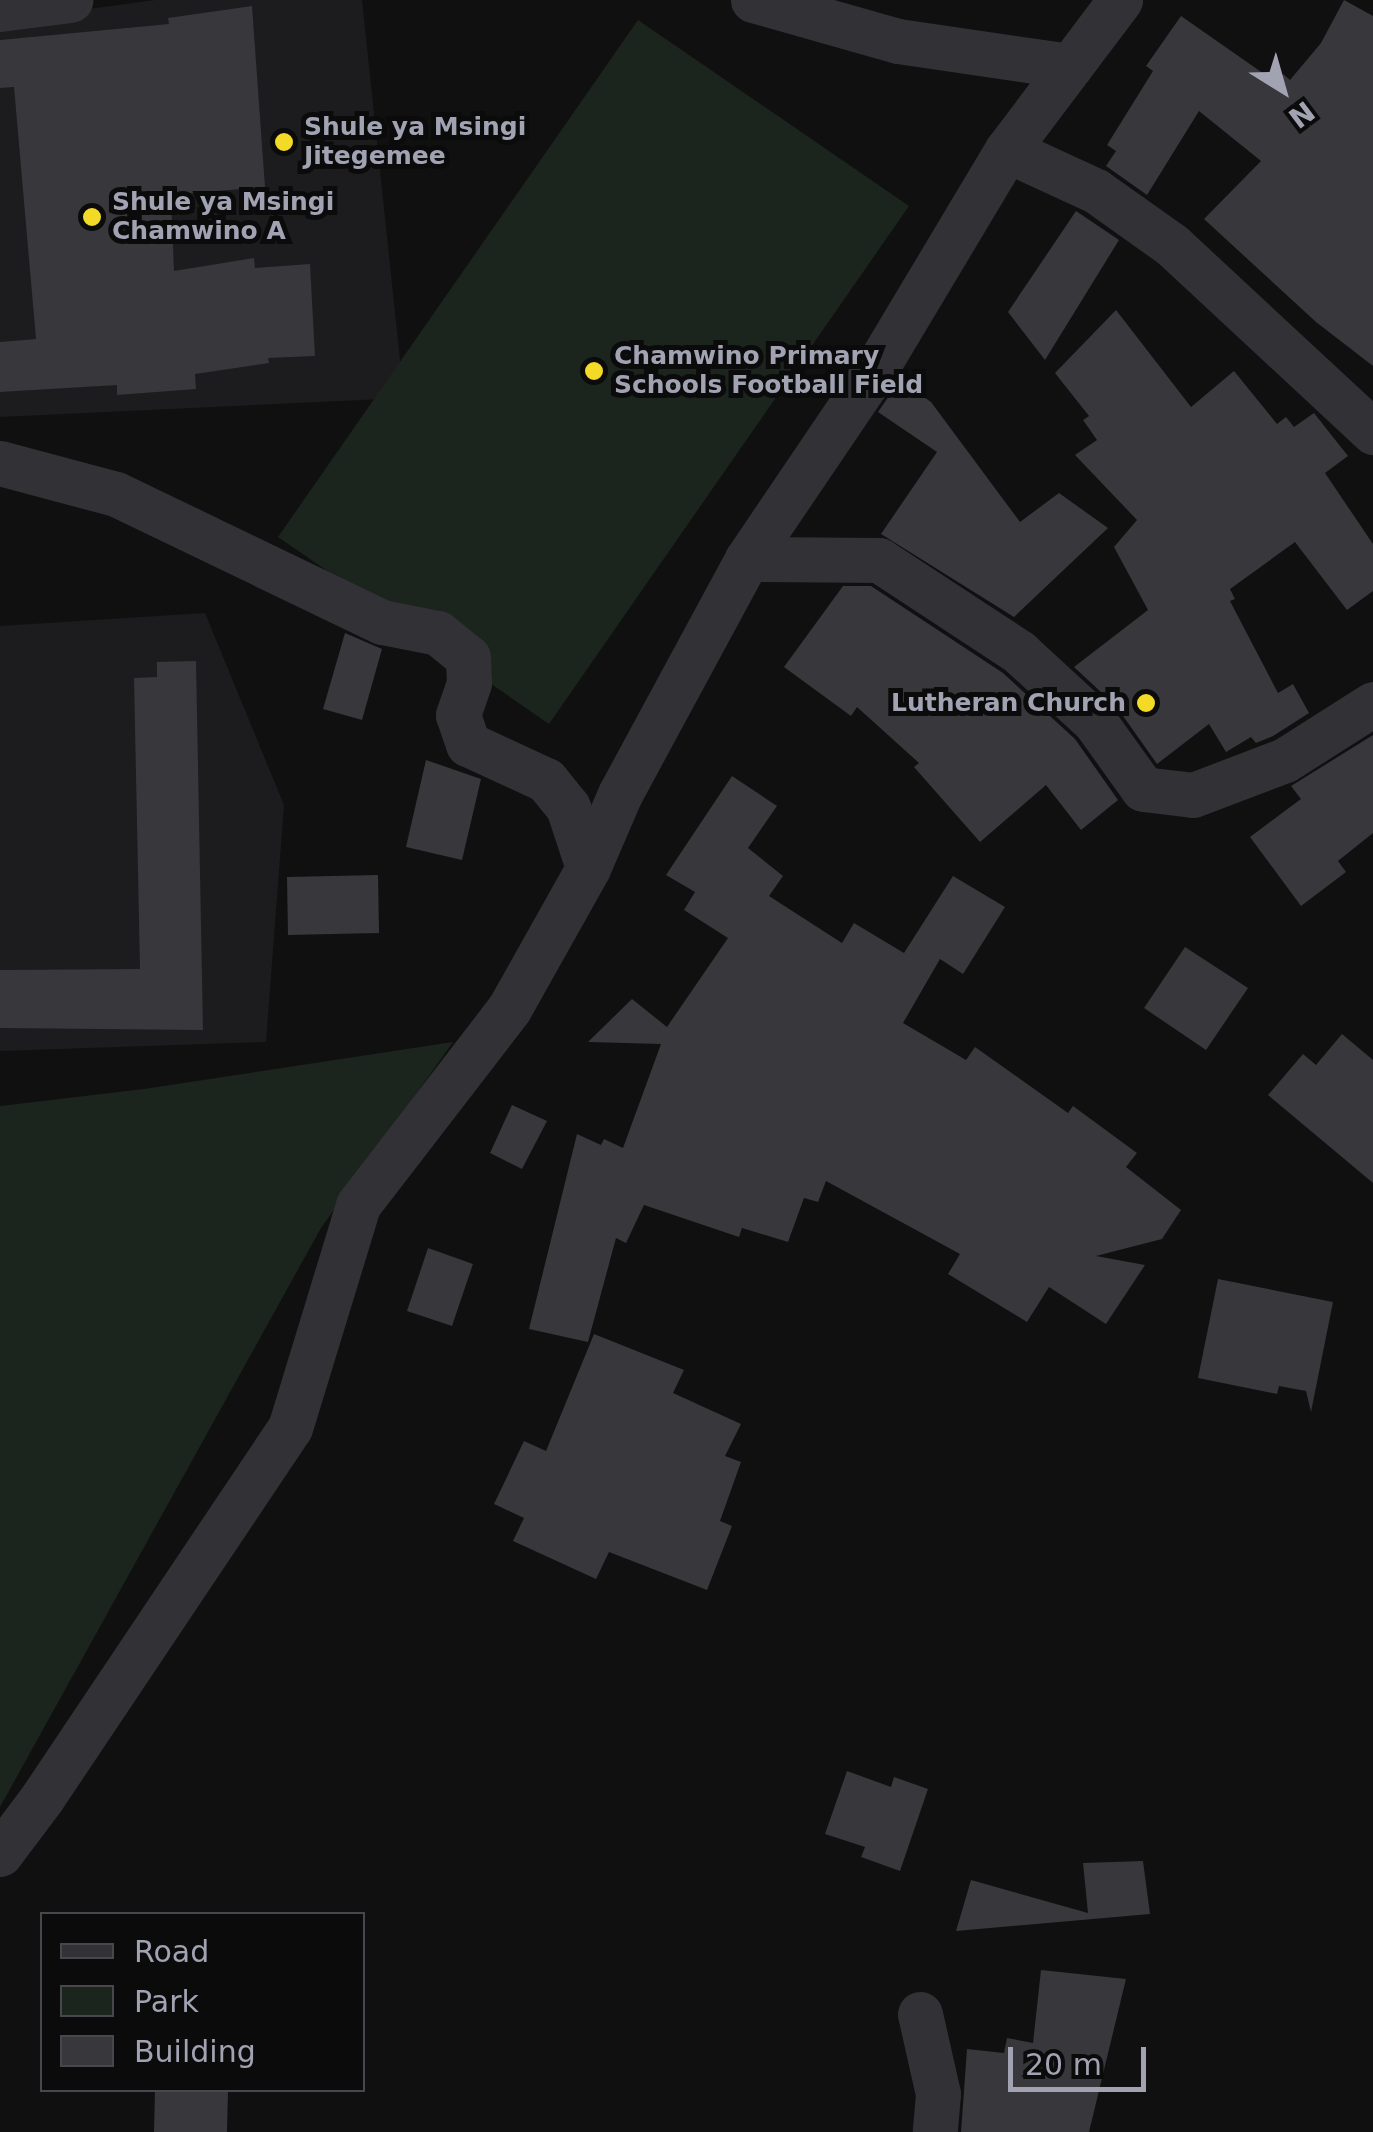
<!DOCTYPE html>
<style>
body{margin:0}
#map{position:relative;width:1373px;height:2132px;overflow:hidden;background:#101011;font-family:"DejaVu Sans",sans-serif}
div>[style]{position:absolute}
.built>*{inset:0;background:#1c1c1e}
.green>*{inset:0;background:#1c241e}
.building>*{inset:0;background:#37373c}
.minor>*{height:45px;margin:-22.5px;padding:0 22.5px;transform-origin:22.5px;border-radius:22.5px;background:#313136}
.dots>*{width:28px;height:28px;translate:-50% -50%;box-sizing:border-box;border:5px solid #0b0b0c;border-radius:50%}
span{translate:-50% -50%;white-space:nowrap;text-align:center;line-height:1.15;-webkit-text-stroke:10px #0b0b0c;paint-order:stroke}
.poi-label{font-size:25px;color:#a1a2b2;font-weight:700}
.left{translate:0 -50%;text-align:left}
.right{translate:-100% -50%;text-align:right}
.legend{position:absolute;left:40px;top:1912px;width:325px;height:180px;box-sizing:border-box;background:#0b0b0c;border:2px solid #47474e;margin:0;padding:12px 18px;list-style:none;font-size:30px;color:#a1a2b2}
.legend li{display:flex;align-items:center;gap:20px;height:50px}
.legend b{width:50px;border:2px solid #47474e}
.north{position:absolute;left:1233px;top:40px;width:100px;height:100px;-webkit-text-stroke:8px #0b0b0c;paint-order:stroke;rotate:143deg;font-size:28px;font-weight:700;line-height:40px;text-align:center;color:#a1a2b2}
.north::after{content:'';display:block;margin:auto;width:35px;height:45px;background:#a1a2b2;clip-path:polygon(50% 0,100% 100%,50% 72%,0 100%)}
.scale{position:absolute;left:1008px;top:2047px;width:138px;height:45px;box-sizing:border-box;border:5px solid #a1a2b2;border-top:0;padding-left:12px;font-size:30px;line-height:35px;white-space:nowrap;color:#a1a2b2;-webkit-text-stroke:8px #0b0b0c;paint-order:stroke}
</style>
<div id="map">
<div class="built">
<div style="clip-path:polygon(155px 0,362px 0,404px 398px,0 417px,0 21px)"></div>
<div style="clip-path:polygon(205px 613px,284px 805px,266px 1042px,0 1051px,0 626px)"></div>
</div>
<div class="green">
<div style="clip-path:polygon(638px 20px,909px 206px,549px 724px,278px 537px)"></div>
<div style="clip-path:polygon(453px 1042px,321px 1228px,0 1807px,0 1106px,144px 1089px)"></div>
</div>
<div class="building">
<div style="clip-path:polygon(1344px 0,1373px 16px,1373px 366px,1316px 322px,1204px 219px,1261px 161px,1199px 111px,1147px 195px,1106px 166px,1116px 151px,1107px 145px,1153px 71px,1146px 66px,1181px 16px,1277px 83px,1283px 74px,1290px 80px,1321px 43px)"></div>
<div style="clip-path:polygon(252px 6px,265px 187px,171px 195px,174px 271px,254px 258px,255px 268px,310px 264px,315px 356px,268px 358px,269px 363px,195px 374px,196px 389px,117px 395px,117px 385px,0 392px,0 342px,36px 339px,14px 87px,0 88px,0 40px,169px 24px,168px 18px)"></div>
<div style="clip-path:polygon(1076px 211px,1119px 240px,1045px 360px,1008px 312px)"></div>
<div style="clip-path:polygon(1116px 310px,1191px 407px,1234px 371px,1277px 424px,1286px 417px,1294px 427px,1314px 413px,1348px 456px,1325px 473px,1373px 544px,1373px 591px,1347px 610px,1295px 542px,1230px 589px,1235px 599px,1230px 601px,1278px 693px,1293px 684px,1309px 713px,1273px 736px,1256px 743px,1251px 737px,1226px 752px,1209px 724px,1157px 764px,1116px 706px,1074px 667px,1148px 610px,1114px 547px,1137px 520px,1075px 455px,1097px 440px,1083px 420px,1089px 416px,1055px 373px)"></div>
<div style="clip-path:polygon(900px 380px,931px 402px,1020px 522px,1059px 493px,1108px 528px,1014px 617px,881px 534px,937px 452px,878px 412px)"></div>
<div style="clip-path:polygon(843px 586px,871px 586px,1003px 673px,1075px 739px,1118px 800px,1081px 830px,1046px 785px,980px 842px,914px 767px,919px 763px,857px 707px,851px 716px,784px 667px)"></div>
<div style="clip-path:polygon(345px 633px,382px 649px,362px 720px,323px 709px)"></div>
<div style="clip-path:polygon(196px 661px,203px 1030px,0 1028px,0 970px,140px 969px,134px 678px,157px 677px,157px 662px)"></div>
<div style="clip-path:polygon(1373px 735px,1373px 833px,1338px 861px,1346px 872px,1301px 906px,1250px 837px,1301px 799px,1291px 786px)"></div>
<div style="clip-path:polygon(426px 760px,481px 779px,462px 860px,406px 847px)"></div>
<div style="clip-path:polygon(732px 776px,777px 806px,748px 848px,783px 876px,769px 896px,842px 943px,854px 923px,904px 953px,953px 876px,1005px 907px,963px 974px,940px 959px,903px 1023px,966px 1060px,975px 1047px,1068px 1113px,1073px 1106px,1137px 1153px,1126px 1167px,1181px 1210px,1162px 1239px,1096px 1256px,1145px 1265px,1106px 1324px,1049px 1287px,1027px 1322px,948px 1274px,960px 1254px,826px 1181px,818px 1202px,804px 1198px,788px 1242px,742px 1228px,739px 1237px,644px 1205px,626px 1243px,616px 1238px,588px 1342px,529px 1329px,577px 1134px,601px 1145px,604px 1139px,623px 1148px,661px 1044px,588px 1042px,632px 999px,667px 1027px,728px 938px,684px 910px,695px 892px,666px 875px)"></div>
<div style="clip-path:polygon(378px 875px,379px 933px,288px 935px,287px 877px)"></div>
<div style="clip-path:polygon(1185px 947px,1248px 988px,1206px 1050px,1144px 1008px)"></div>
<div style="clip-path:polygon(1342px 1034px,1373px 1060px,1373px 1183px,1268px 1095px,1303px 1054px,1316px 1065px)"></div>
<div style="clip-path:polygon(512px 1105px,547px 1121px,522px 1169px,490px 1153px)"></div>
<div style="clip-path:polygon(428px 1248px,473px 1264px,452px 1326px,407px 1311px)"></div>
<div style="clip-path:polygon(1218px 1279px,1333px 1302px,1311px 1412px,1306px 1391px,1279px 1386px,1277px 1394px,1198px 1378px)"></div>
<div style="clip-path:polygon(594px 1334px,684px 1370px,673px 1393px,741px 1424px,725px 1456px,741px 1462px,720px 1521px,732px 1526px,707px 1590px,609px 1552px,596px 1579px,513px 1541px,524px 1518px,494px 1504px,524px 1441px,546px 1451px)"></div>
<div style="clip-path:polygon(847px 1771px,891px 1787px,894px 1777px,928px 1789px,900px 1871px,861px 1857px,865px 1847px,825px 1834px)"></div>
<div style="clip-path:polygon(1143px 1861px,1150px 1914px,956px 1931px,971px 1880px,1088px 1913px,1083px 1863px)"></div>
<div style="clip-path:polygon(1041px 1970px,1126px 1979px,1089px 2132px,961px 2132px,967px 2049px,1004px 2053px,1007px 2038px,1033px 2043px)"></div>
<div style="clip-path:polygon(155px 2090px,228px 2091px,227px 2132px,154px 2132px)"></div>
</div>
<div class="minor">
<div style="left:753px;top:0;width:151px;rotate:15.8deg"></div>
<div style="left:898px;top:41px;width:174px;rotate:8.3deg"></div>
<div style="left:0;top:9px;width:71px;rotate:-7.3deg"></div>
<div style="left:1007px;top:150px;width:98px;rotate:24.7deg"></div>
<div style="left:1096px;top:191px;width:93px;rotate:35.4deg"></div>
<div style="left:1172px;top:245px;width:275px;rotate:42.9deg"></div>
<div style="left:0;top:463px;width:120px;rotate:15deg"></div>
<div style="left:116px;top:494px;width:295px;rotate:25.7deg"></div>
<div style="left:382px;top:622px;width:57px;rotate:11.1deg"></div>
<div style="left:438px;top:633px;width:38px;rotate:39deg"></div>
<div style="left:468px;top:657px;width:26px;rotate:88deg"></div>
<div style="left:469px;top:683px;width:34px;rotate:109deg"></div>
<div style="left:458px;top:715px;width:31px;rotate:71deg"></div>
<div style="left:468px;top:744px;width:86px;rotate:24.8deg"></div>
<div style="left:546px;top:780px;width:35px;rotate:51deg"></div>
<div style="left:568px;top:807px;width:64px;rotate:71.8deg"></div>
<div style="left:747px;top:559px;width:132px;rotate:0.4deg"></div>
<div style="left:879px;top:560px;width:168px;rotate:33.3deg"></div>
<div style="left:1019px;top:652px;width:103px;rotate:42.6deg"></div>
<div style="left:1095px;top:722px;width:82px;rotate:54.4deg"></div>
<div style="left:1143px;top:789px;width:50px;rotate:6.8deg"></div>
<div style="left:1193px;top:795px;width:98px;rotate:-20.8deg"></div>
<div style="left:1285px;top:760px;width:104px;rotate:-32.5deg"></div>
<div style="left:0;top:1854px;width:70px;rotate:-53.1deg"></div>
<div style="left:42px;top:1798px;width:445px;rotate:-56.2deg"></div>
<div style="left:290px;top:1428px;width:233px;rotate:-73deg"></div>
<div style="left:358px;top:1205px;width:247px;rotate:-52.4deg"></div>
<div style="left:509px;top:1009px;width:162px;rotate:-60.7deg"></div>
<div style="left:588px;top:868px;width:81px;rotate:-66.6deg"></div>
<div style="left:620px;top:794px;width:267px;rotate:-61.6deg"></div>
<div style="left:747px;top:559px;width:232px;rotate:-55.9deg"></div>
<div style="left:877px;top:367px;width:253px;rotate:-59.1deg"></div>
<div style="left:1007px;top:150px;width:188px;rotate:-53deg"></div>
<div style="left:920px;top:2014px;width:82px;rotate:77.3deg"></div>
<div style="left:938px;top:2094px;width:38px;rotate:95deg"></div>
</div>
<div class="dots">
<div style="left:284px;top:142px;background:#f3da26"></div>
<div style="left:92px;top:217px;background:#f3da26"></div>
<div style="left:594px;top:371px;background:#f3da26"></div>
<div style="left:1146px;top:703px;background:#f3da26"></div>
</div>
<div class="poi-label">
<span class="left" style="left:304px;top:142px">Shule ya Msingi<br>Jitegemee</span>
<span class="left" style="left:112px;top:217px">Shule ya Msingi<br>Chamwino A</span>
<span class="left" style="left:614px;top:371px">Chamwino Primary<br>Schools Football Field</span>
<span class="right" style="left:1126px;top:703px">Lutheran Church</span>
</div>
<ul class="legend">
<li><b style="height:12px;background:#313136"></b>Road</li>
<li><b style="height:28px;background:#1c241e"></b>Park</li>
<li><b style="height:28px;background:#37373c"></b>Building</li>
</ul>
<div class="north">N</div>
<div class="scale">20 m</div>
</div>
